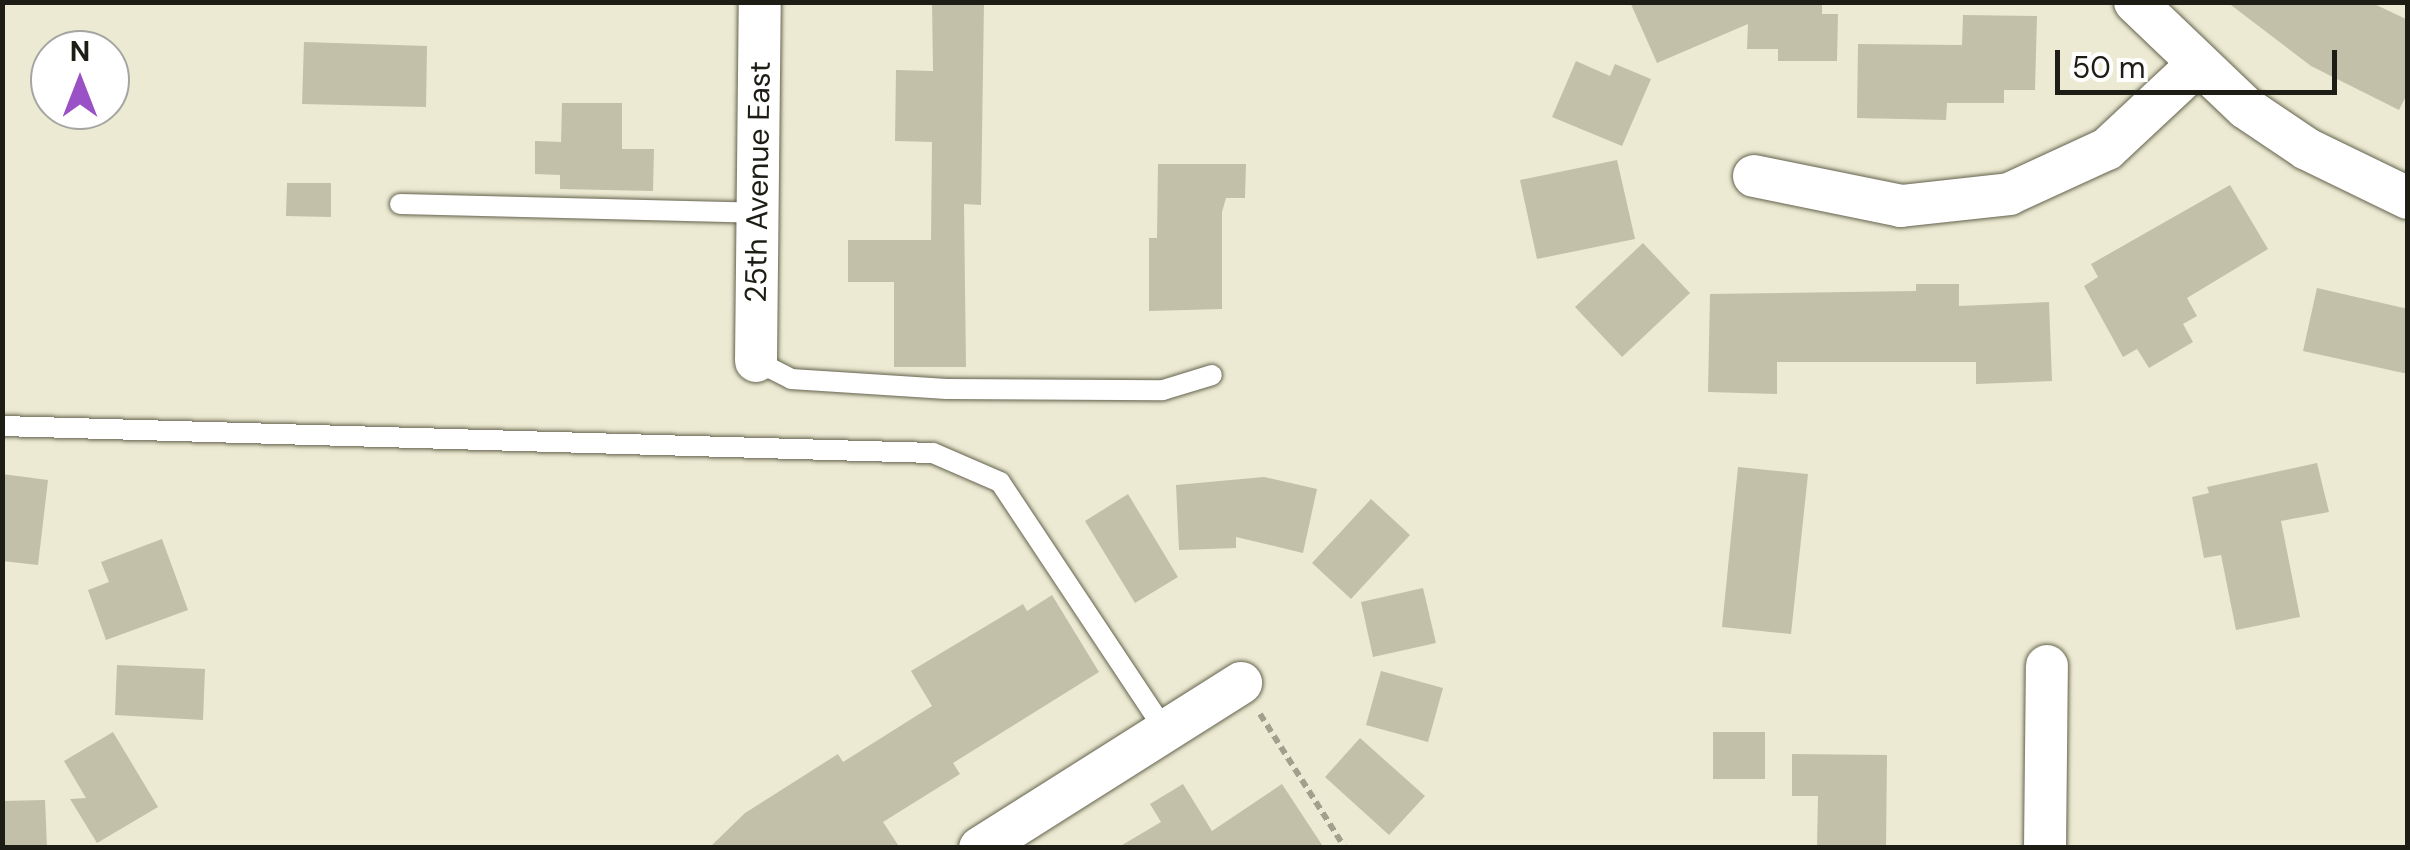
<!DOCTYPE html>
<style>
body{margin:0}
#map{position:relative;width:2410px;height:850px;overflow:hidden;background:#ecead2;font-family:"DM Sans",sans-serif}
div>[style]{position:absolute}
.building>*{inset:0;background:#c2c0a9}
.path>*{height:6px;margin-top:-3px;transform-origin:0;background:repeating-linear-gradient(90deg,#a1a08d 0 8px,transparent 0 13px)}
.roads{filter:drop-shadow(0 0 2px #64624e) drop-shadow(0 0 2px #64624e)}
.service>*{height:20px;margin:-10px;padding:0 10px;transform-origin:10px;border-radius:10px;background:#fff}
.minor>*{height:42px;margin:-21px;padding:0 21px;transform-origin:21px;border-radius:21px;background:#fff}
span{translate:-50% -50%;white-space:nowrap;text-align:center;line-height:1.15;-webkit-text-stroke:8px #fff;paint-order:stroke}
.street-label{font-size:30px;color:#1e1d15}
.frame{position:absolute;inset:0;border:5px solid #1e1d15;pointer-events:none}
.north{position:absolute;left:30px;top:30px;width:100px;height:100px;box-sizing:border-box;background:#fff;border:2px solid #a5a5a1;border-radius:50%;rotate:0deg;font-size:28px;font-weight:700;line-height:40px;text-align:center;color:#1e1d15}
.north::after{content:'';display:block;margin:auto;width:35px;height:45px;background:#9a51c5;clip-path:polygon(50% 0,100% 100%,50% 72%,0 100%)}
.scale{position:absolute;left:2055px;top:50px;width:282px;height:45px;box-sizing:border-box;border:5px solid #1e1d15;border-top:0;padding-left:12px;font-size:30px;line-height:35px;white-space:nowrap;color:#1e1d15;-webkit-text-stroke:8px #fff;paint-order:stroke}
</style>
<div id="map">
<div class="building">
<div style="clip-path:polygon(932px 2px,984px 2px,981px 205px,964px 204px,966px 367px,894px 367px,894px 282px,848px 282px,848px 240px,931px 240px,932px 142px,895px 141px,896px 70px,933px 71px)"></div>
<div style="clip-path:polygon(1630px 2px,1822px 2px,1822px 14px,1838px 14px,1837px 61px,1778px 61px,1778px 49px,1747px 49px,1748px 24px,1657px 63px)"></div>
<div style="clip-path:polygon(2227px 2px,2370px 2px,2408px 20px,2408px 92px,2399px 110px,2311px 66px)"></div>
<div style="clip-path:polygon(1963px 15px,2037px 16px,2035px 90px,2004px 90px,2004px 103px,1947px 103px,1946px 120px,1857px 118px,1858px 44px,1962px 45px)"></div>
<div style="clip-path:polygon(304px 42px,427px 46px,426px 107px,302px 104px)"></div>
<div style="clip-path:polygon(1576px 61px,1610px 76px,1615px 64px,1651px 79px,1622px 146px,1552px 117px)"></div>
<div style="clip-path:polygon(562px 103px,622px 103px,622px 149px,654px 149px,653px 191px,560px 189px,560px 175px,535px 174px,535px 141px,561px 142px)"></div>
<div style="clip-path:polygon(1617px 160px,1635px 239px,1537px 259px,1520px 180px)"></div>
<div style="clip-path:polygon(1158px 164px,1246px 164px,1245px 198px,1226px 198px,1222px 212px,1222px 309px,1149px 311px,1149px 238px,1157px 238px)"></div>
<div style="clip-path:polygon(287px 183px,331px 183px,331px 217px,286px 216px)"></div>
<div style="clip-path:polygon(2230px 185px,2268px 249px,2187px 298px,2197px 316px,2183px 324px,2193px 342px,2149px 368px,2137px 349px,2123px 357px,2084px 286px,2098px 277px,2091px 264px)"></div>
<div style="clip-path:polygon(1643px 243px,1690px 293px,1622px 357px,1575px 307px)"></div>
<div style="clip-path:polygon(1916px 284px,1959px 284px,1959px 306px,2049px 302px,2052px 381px,1976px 384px,1976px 362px,1777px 362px,1777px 394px,1708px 392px,1710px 294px,1916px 291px)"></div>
<div style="clip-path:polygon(2317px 288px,2408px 309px,2408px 374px,2303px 351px)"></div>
<div style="clip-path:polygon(2317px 463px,2329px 512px,2281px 521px,2300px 617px,2236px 630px,2221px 555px,2204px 558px,2192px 497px,2209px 493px,2207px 487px)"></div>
<div style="clip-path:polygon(1738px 467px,1808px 474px,1791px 634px,1722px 627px)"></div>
<div style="clip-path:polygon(2px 474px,48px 480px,38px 565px,2px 561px)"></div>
<div style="clip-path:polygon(1264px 477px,1317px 489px,1303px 553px,1236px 537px,1236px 548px,1179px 550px,1176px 485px)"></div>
<div style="clip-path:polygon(1128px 494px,1178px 577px,1135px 603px,1085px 521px)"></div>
<div style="clip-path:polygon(1371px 499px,1410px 535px,1351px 599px,1312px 563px)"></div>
<div style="clip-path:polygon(162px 539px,188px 610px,106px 640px,88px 590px,109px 582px,101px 562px)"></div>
<div style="clip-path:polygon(1423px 588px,1436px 643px,1373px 657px,1361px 602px)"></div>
<div style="clip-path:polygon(1052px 595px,1099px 672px,953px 763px,960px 774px,883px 822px,900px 848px,709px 848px,745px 813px,838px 754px,843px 762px,932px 706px,911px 671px,1023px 604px,1027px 611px)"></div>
<div style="clip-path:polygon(117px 665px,205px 669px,203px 720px,115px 715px)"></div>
<div style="clip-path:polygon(1381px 671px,1443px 688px,1428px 742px,1366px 725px)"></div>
<div style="clip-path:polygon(113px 732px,158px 807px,97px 843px,70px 799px,86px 798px,64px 761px)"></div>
<div style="clip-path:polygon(1713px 732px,1765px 732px,1765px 779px,1713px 779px)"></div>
<div style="clip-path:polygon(1360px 738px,1425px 796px,1389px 835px,1325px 777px)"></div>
<div style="clip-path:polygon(1792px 754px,1887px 755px,1886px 848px,1817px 848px,1818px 796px,1792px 796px)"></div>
<div style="clip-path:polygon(1183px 784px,1212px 831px,1282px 784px,1324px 848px,1117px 848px,1161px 822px,1150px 804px)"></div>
<div style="clip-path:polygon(45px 800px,47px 848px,2px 848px,2px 801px)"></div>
</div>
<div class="path">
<div style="left:1260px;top:714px;width:159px;rotate:57.6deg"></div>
</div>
<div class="roads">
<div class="service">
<div style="left:400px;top:204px;width:358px;rotate:1.4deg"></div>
<div style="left:756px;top:361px;width:39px;rotate:27deg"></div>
<div style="left:791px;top:379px;width:156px;rotate:3.7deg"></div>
<div style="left:947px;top:389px;width:216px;rotate:0.3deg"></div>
<div style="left:1163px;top:390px;width:51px;rotate:-17deg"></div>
<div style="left:2px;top:426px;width:931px;rotate:1.66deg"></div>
<div style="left:933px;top:453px;width:73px;rotate:23.4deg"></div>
<div style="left:1000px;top:482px;width:298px;rotate:56.4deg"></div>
</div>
<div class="minor">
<div style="left:2135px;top:2px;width:153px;rotate:43.7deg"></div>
<div style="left:2246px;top:108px;width:73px;rotate:33.9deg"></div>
<div style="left:2307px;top:149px;width:112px;rotate:25.9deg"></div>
<div style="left:1754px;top:176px;width:150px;rotate:11.5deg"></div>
<div style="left:1901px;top:206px;width:109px;rotate:-6.3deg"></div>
<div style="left:2009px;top:194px;width:108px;rotate:-24.7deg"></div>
<div style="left:2107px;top:149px;width:122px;rotate:-43deg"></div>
<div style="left:756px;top:361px;width:359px;rotate:-89.4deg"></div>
<div style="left:980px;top:848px;width:309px;rotate:-32.3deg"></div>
<div style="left:2045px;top:848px;width:182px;rotate:-89.4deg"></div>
</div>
</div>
<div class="street-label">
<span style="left:758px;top:182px;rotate:-89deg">25th Avenue East</span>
</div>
<div class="frame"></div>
<div class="north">N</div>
<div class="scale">50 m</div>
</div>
